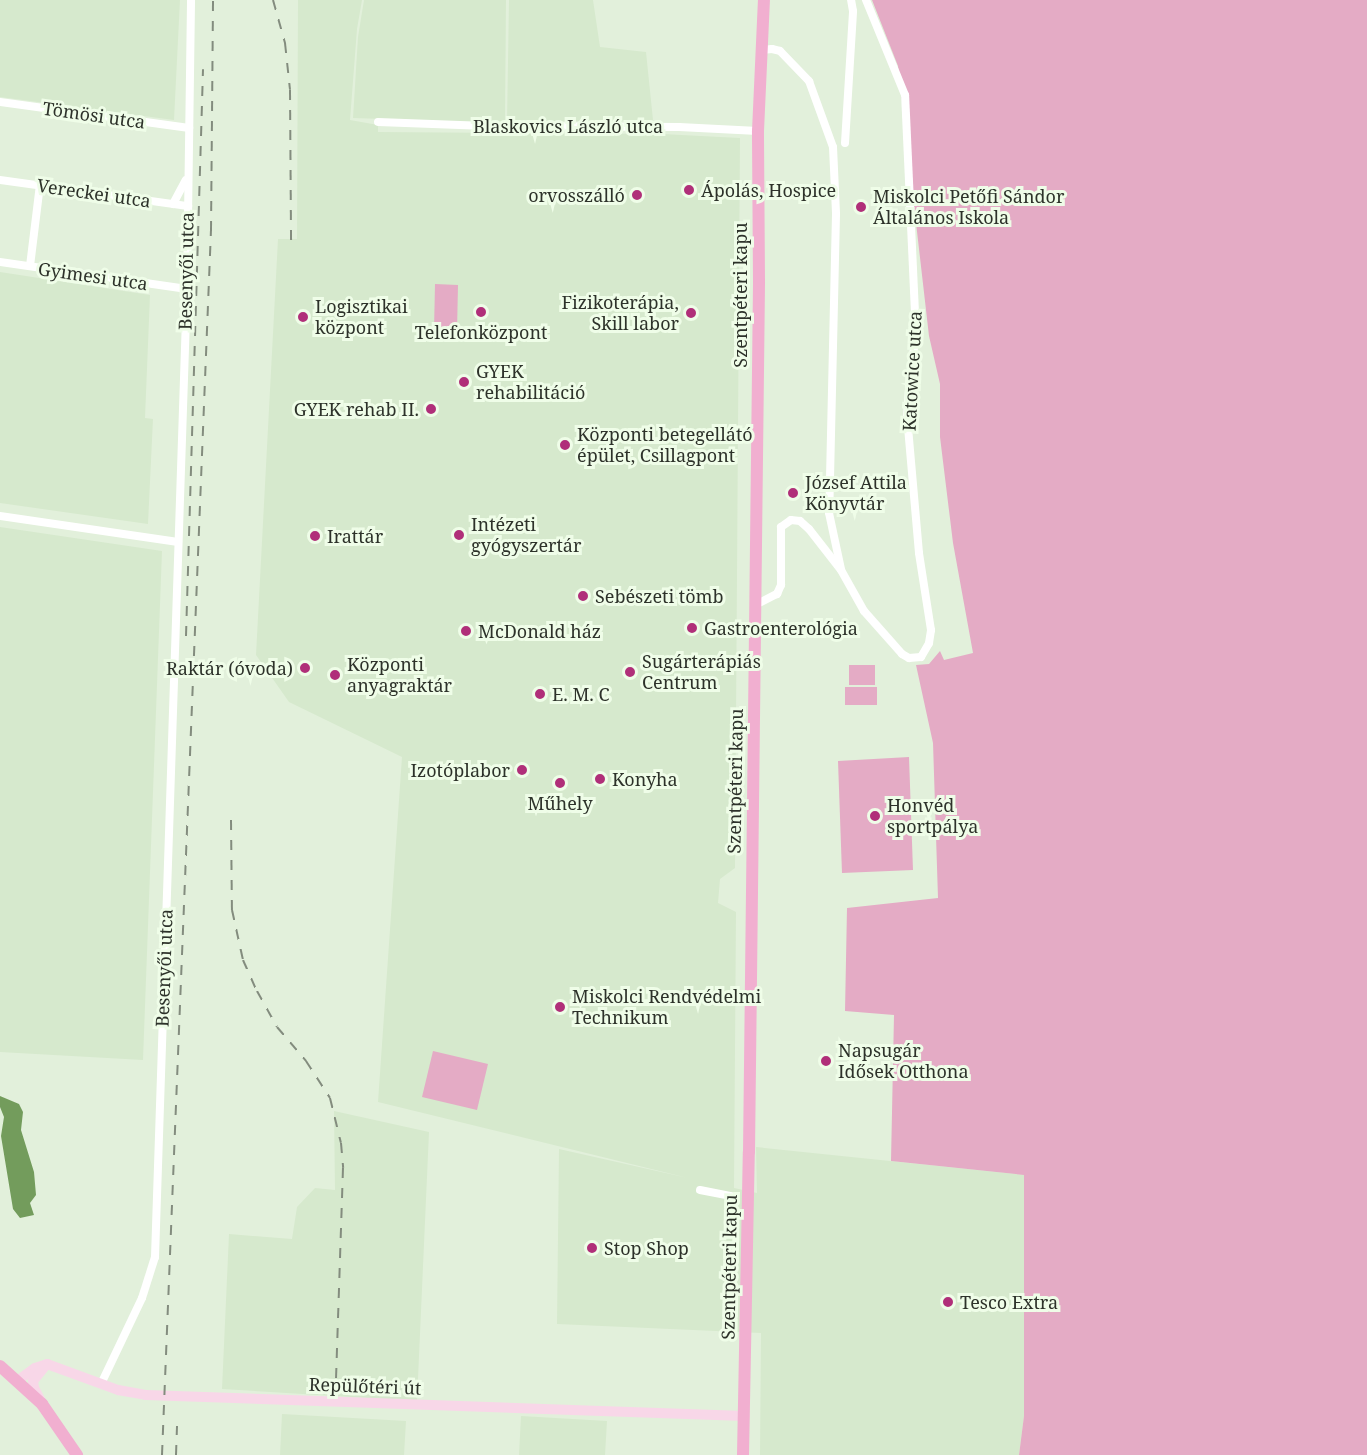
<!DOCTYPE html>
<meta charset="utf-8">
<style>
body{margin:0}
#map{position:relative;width:1367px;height:1455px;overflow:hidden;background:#e2f0db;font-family:"Noto Serif",serif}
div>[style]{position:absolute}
.built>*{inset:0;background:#d6e9cd}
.green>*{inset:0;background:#e4abc5}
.water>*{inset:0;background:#739c5c}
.street>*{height:8px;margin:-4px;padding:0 4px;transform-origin:4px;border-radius:4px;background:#fff}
.secondary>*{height:10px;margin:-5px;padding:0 5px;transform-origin:5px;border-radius:5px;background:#f8d7e8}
.primary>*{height:12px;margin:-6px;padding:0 6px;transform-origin:6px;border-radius:6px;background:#f1afd0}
.rail>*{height:2px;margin-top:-1px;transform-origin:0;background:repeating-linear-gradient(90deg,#838c7e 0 10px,transparent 0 20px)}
.dots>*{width:16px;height:16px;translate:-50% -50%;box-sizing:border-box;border:3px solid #effde8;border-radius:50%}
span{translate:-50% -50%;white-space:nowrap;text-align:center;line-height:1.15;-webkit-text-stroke:6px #effde8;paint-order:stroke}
.street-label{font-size:18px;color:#2d322a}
.poi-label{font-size:18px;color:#2d322a}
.left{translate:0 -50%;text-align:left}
.right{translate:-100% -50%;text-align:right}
</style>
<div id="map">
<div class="built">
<div style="clip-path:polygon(0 0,180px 0,174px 120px,0 97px)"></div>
<div style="clip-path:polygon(298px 0,362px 0,357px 29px,350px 120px,378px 125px,378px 132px,662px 134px,740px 138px,735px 868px,720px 879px,718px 903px,736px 912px,734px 1188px,757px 1193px,756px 1147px,1024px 1175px,1024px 1416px,1019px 1455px,760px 1455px,761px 1333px,557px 1324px,559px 1149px,688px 1178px,378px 1102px,402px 757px,289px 702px,256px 655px,278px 239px,297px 239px)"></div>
<div style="clip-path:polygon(364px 0,506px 0,505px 123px,353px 118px,358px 37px)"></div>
<div style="clip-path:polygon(509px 0,593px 0,600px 47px,646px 52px,653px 120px,507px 122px)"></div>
<div style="clip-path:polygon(0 272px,150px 295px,145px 418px,153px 419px,148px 524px,0 503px)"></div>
<div style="clip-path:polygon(0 527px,162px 551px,143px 1060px,0 1052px)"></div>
<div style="clip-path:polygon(334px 1111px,429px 1132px,417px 1401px,222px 1389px,229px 1234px,292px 1239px,297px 1207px,315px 1188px,335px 1190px)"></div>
<div style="clip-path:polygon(282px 1414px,406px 1421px,404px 1455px,280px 1455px)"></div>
<div style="clip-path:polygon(521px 1416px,607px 1421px,605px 1455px,519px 1455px)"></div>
</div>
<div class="green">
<div style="clip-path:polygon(872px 0,1367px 0,1367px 1455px,1019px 1455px,1024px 1416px,1024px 1175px,891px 1161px,894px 1015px,845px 1011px,847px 908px,938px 898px,933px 743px,916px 665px,929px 664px,940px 651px,944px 660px,973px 653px,953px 543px,940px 437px,940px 384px,929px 336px,898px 66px)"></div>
<div style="clip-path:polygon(435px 284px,458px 285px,457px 331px,434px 331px)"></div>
<div style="clip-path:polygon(849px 665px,875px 665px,875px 685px,849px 685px)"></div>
<div style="clip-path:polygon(845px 687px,877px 687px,877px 705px,845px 705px)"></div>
<div style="clip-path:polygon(909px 757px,913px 870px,842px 873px,838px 761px)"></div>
<div style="clip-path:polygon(433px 1051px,488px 1064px,477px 1110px,422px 1097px)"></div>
</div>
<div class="water">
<div style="clip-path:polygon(0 1096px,19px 1104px,23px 1112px,21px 1130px,34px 1172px,36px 1195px,30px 1203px,34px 1215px,20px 1218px,13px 1209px,1px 1136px,4px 1117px,0 1107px)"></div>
</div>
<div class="street">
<div style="left:761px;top:50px;width:11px;rotate:-5deg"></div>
<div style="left:772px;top:49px;width:8px;rotate:14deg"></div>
<div style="left:780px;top:51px;width:42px;rotate:46deg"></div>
<div style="left:809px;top:81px;width:70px;rotate:70deg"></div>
<div style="left:833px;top:147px;width:67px;rotate:87.4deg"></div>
<div style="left:836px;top:214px;width:299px;rotate:91.3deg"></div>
<div style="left:829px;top:513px;width:57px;rotate:77.9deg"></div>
<div style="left:0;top:102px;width:191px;rotate:7.8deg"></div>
<div style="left:378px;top:122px;width:109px;rotate:2.1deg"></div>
<div style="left:487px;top:126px;width:192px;rotate:0.3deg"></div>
<div style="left:679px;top:127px;width:79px;rotate:2.9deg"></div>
<div style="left:845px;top:143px;width:132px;rotate:-86.5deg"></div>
<div style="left:853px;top:11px;width:11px;rotate:-100deg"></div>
<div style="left:0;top:180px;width:190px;rotate:7.9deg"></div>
<div style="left:173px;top:204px;width:27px;rotate:-62deg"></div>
<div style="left:0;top:262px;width:189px;rotate:8.2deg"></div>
<div style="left:30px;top:266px;width:82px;rotate:-83deg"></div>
<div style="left:0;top:516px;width:180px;rotate:8.3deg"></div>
<div style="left:755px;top:605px;width:25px;rotate:-27deg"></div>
<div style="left:777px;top:594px;width:10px;rotate:-66deg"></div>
<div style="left:781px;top:585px;width:58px;rotate:-90deg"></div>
<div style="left:781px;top:527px;width:12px;rotate:-35deg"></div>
<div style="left:791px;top:520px;width:9px;rotate:6deg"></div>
<div style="left:800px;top:521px;width:12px;rotate:42deg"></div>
<div style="left:809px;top:529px;width:52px;rotate:52deg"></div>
<div style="left:841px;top:570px;width:47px;rotate:60.7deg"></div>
<div style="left:864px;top:611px;width:57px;rotate:48.5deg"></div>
<div style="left:902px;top:654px;width:8px;rotate:30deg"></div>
<div style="left:909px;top:658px;width:12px;rotate:-5deg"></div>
<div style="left:921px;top:657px;width:16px;rotate:-60deg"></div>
<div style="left:929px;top:643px;width:13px;rotate:-81deg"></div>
<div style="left:931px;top:630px;width:78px;rotate:-98.9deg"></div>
<div style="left:919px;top:553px;width:137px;rotate:-95deg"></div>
<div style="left:907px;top:417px;width:42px;rotate:-85.9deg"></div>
<div style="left:910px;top:375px;width:40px;rotate:-81.5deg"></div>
<div style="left:916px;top:335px;width:240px;rotate:-92.6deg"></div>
<div style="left:905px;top:95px;width:103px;rotate:-112.3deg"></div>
<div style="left:700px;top:1190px;width:32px;rotate:11deg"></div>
<div style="left:101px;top:1384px;width:95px;rotate:-64.5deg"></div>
<div style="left:142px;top:1298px;width:43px;rotate:-72.4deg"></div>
<div style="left:155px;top:1257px;width:969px;rotate:-88.11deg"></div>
<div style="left:187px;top:289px;width:289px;rotate:-89.2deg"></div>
</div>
<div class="secondary">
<div style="left:17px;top:1381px;width:22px;rotate:-36deg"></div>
<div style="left:35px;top:1368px;width:13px;rotate:-18deg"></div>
<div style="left:47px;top:1364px;width:76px;rotate:20.1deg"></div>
<div style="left:118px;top:1390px;width:28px;rotate:10deg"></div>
<div style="left:146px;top:1395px;width:599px;rotate:2.01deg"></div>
<div style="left:41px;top:1401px;width:15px;rotate:-118deg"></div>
<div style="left:34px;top:1388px;width:7px;rotate:-98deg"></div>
<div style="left:33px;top:1381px;width:19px;rotate:-51deg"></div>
</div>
<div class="primary">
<div style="left:0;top:1366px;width:57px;rotate:42.1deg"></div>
<div style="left:42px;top:1404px;width:62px;rotate:55.5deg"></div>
<div style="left:743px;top:1455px;width:303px;rotate:-88.9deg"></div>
<div style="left:749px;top:1152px;width:871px;rotate:-89.34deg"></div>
<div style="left:759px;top:281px;width:150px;rotate:-90.4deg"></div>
<div style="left:758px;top:131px;width:131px;rotate:-87.4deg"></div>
</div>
<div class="rail">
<div style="left:273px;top:0;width:45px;rotate:74.4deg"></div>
<div style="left:285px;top:43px;width:47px;rotate:83.9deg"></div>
<div style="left:290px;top:90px;width:152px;rotate:89.6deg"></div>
<div style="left:186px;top:636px;width:567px;rotate:-88.28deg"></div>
<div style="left:231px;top:820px;width:90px;rotate:89.4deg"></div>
<div style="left:232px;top:910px;width:51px;rotate:77.6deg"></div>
<div style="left:243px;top:960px;width:34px;rotate:66deg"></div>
<div style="left:257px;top:991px;width:41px;rotate:60.9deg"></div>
<div style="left:277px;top:1027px;width:45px;rotate:49.5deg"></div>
<div style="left:306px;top:1061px;width:44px;rotate:57deg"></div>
<div style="left:330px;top:1098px;width:46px;rotate:76.3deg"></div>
<div style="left:341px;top:1143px;width:25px;rotate:85deg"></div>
<div style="left:343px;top:1168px;width:211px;rotate:91.9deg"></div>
<div style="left:162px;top:1455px;width:1225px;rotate:-87.71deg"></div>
<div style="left:211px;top:231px;width:231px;rotate:-89.5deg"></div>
<div style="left:176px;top:1455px;width:29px;rotate:-88deg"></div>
</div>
<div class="dots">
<div style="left:689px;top:190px;background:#b02f79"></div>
<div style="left:637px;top:195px;background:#b02f79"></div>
<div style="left:861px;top:207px;background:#b02f79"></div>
<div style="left:481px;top:312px;background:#b02f79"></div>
<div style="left:691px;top:313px;background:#b02f79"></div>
<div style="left:303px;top:317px;background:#b02f79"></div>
<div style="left:464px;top:382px;background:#b02f79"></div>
<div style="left:431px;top:409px;background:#b02f79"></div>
<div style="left:565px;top:445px;background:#b02f79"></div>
<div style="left:793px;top:493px;background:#b02f79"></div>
<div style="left:459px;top:535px;background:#b02f79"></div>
<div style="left:315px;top:536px;background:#b02f79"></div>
<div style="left:583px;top:596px;background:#b02f79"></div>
<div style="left:692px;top:628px;background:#b02f79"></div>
<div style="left:466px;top:631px;background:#b02f79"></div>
<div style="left:305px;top:668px;background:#b02f79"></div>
<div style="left:630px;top:672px;background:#b02f79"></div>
<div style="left:335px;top:675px;background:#b02f79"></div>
<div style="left:540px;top:694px;background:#b02f79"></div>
<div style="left:522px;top:770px;background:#b02f79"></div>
<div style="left:600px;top:779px;background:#b02f79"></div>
<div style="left:560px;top:783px;background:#b02f79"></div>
<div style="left:875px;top:816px;background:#b02f79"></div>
<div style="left:560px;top:1007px;background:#b02f79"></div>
<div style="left:826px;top:1061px;background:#b02f79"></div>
<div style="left:592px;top:1248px;background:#b02f79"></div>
<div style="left:948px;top:1302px;background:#b02f79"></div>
</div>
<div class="street-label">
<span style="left:94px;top:115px;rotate:8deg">Tömösi utca</span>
<span style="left:568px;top:126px">Blaskovics László utca</span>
<span style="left:94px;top:193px;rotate:8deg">Vereckei utca</span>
<span style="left:186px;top:271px;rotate:-89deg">Besenyői utca</span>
<span style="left:93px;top:276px;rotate:8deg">Gyimesi utca</span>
<span style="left:740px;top:295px;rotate:-90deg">Szentpéteri kapu</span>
<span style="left:912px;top:371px;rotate:-87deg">Katowice utca</span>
<span style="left:735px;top:781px;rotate:-89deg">Szentpéteri kapu</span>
<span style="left:164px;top:968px;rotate:-88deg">Besenyői utca</span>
<span style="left:729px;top:1267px;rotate:-89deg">Szentpéteri kapu</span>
<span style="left:365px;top:1386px;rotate:2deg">Repülőtéri út</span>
</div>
<div class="poi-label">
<span class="left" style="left:701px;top:190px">Ápolás, Hospice</span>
<span class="right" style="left:625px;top:195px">orvosszálló</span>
<span class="left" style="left:873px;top:207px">Miskolci Petőfi Sándor<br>Általános Iskola</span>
<span class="right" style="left:679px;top:313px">Fizikoterápia,<br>Skill labor</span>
<span class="left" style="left:315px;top:317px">Logisztikai<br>központ</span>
<span style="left:481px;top:332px">Telefonközpont</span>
<span class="left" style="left:476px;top:382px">GYEK<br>rehabilitáció</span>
<span class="right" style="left:419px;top:409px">GYEK rehab II.</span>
<span class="left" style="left:577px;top:445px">Központi betegellátó<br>épület, Csillagpont</span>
<span class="left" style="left:805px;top:493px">József Attila<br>Könyvtár</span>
<span class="left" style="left:471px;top:535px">Intézeti<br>gyógyszertár</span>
<span class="left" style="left:327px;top:536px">Irattár</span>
<span class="left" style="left:595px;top:596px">Sebészeti tömb</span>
<span class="left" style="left:704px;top:628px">Gastroenterológia</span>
<span class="left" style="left:478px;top:631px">McDonald ház</span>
<span class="left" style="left:642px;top:672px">Sugárterápiás<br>Centrum</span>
<span class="left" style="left:347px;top:675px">Központi<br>anyagraktár</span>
<span class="right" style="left:293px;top:668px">Raktár (óvoda)</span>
<span class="left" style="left:552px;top:694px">E. M. C</span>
<span class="right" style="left:510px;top:770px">Izotóplabor</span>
<span class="left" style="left:612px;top:779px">Konyha</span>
<span style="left:560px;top:803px">Műhely</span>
<span class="left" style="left:887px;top:816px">Honvéd<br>sportpálya</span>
<span class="left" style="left:572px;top:1007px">Miskolci Rendvédelmi<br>Technikum</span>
<span class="left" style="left:838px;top:1061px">Napsugár<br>Idősek Otthona</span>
<span class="left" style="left:604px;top:1248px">Stop Shop</span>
<span class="left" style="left:960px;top:1302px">Tesco Extra</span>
</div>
</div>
